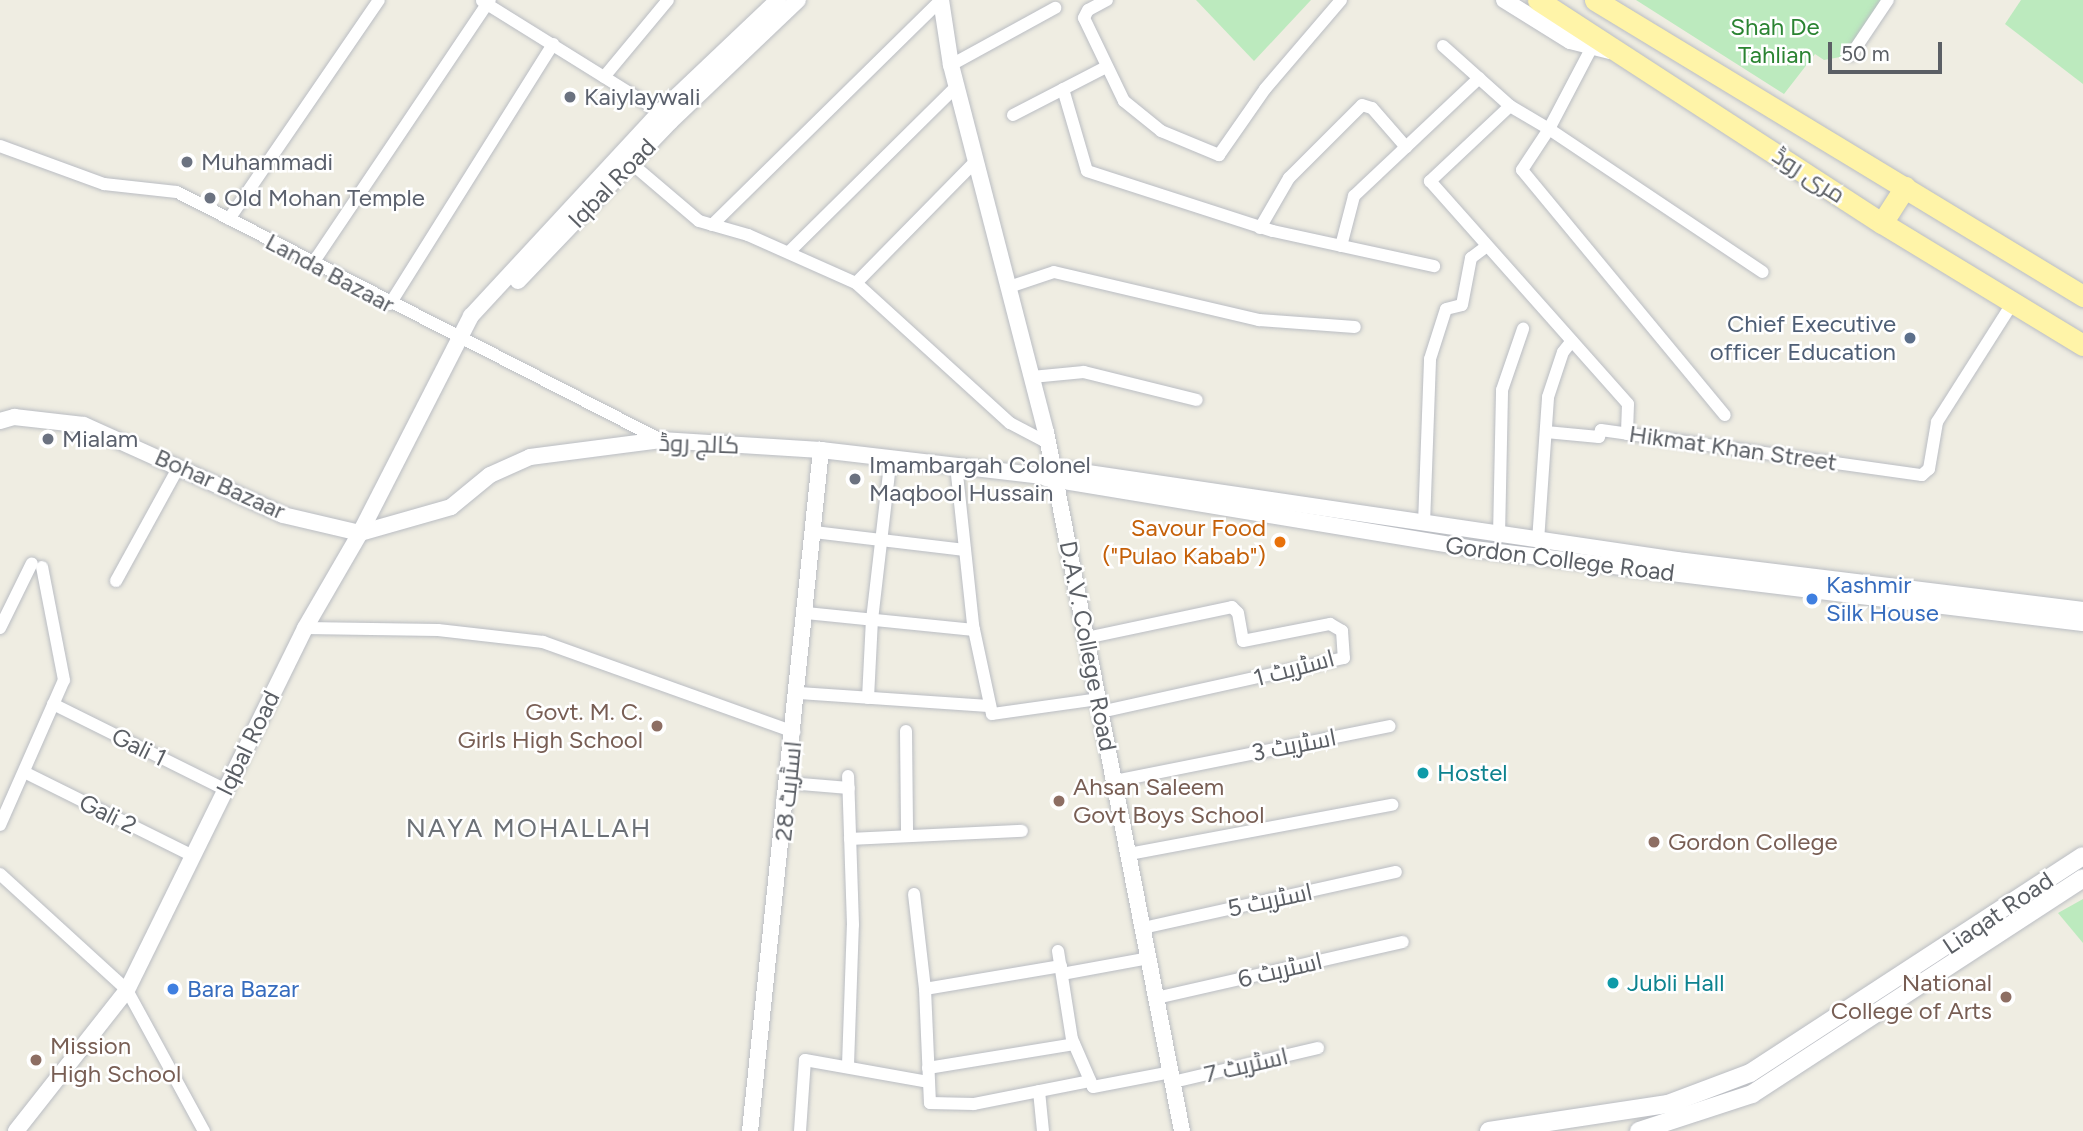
<!DOCTYPE html>
<meta charset="utf-8">
<style>
body{margin:0}
#map{position:relative;width:2083px;height:1131px;overflow:hidden;background:#efede2;font-family:Figtree,Cairo,sans-serif}
div>[style]{position:absolute}
.green>*{inset:0;background:#bceabe}
.roads{filter:drop-shadow(0 0 2px #babdc3) drop-shadow(0 0 2px #babdc3)}
.minor>*{height:12px;margin:-6px;padding:0 6px;transform-origin:6px;border-radius:6px;background:#fff}
.tertiary>*{height:16px;margin:-8px;padding:0 8px;transform-origin:8px;border-radius:8px;background:#fff}
.secondary>*{height:18px;margin:-9px;padding:0 9px;transform-origin:9px;border-radius:9px;background:#fff}
.primary>*{height:21px;margin:-10.5px;padding:0 10.5px;transform-origin:10.5px;border-radius:10.5px;background:#fff4a8}
.dots>*{width:19px;height:19px;translate:-50% -50%;box-sizing:border-box;border:4px solid #fff;border-radius:50%}
span{translate:-50% -50%;white-space:nowrap;text-align:center;line-height:1.15;-webkit-text-stroke:5px #fff;paint-order:stroke}
.park-label{font-size:24px;color:#2b8432}
.worship-label{font-size:24px;color:#5b616d}
.left{translate:0 -50%;text-align:left}
.street-label{font-size:24px;color:#5b5f65}
.service-label{font-size:24px;color:#4e5e75}
.right{translate:-100% -50%;text-align:right}
.food-label{font-size:24px;color:#c56008}
.shop-label{font-size:24px;color:#366cbe}
.education-label{font-size:24px;color:#785e54}
.culture-label{font-size:24px;color:#0d838f}
.neighbourhood-label{font-size:26px;color:#6c7177;letter-spacing:2px}
.scale{position:absolute;left:1828px;top:42px;width:114px;height:32px;box-sizing:border-box;border:4px solid #5b5f65;border-top:0;padding-left:9px;font-size:21px;line-height:24px;white-space:nowrap;color:#5b5f65;-webkit-text-stroke:5px #fff;paint-order:stroke}
</style>
<div id="map">
<div class="green">
<div style="clip-path:polygon(1196px 0,1311px 0,1254px 61px)"></div>
<div style="clip-path:polygon(1636px 0,1888px 0,1851px 55px,1824px 60px,1815px 54px,1784px 94px)"></div>
<div style="clip-path:polygon(2021px 0,2083px 0,2083px 84px,2005px 24px)"></div>
<div style="clip-path:polygon(2083px 899px,2083px 943px,2058px 913px)"></div>
</div>
<div class="roads">
<div class="minor">
<div style="left:1107px;top:0;width:21px;rotate:152deg"></div>
<div style="left:1088px;top:10px;width:9px;rotate:117deg"></div>
<div style="left:1084px;top:18px;width:92px;rotate:64.3deg"></div>
<div style="left:1124px;top:101px;width:48px;rotate:39deg"></div>
<div style="left:1161px;top:131px;width:63px;rotate:22.5deg"></div>
<div style="left:1219px;top:155px;width:80px;rotate:-55.1deg"></div>
<div style="left:1265px;top:89px;width:117px;rotate:-49.5deg"></div>
<div style="left:482px;top:1px;width:210px;rotate:31.9deg"></div>
<div style="left:1443px;top:46px;width:90px;rotate:41.8deg"></div>
<div style="left:1510px;top:106px;width:45px;rotate:30.5deg"></div>
<div style="left:1549px;top:129px;width:49px;rotate:123.4deg"></div>
<div style="left:1522px;top:170px;width:318px;rotate:50.4deg"></div>
<div style="left:1592px;top:47px;width:93px;rotate:117.7deg"></div>
<div style="left:1549px;top:129px;width:257px;rotate:33.8deg"></div>
<div style="left:1851px;top:55px;width:66px;rotate:-56.1deg"></div>
<div style="left:951px;top:65px;width:119px;rotate:-28.7deg"></div>
<div style="left:604px;top:77px;width:100px;rotate:-50.3deg"></div>
<div style="left:1063px;top:89px;width:85px;rotate:73.7deg"></div>
<div style="left:1087px;top:171px;width:195px;rotate:17.9deg"></div>
<div style="left:1273px;top:231px;width:165px;rotate:12.3deg"></div>
<div style="left:1510px;top:106px;width:110px;rotate:136.8deg"></div>
<div style="left:1430px;top:181px;width:298px;rotate:48.4deg"></div>
<div style="left:1628px;top:404px;width:30px;rotate:92deg"></div>
<div style="left:1013px;top:115px;width:105px;rotate:-27.3deg"></div>
<div style="left:0;top:146px;width:111px;rotate:20.1deg"></div>
<div style="left:104px;top:184px;width:73px;rotate:6.3deg"></div>
<div style="left:177px;top:192px;width:544px;rotate:27.13deg"></div>
<div style="left:625px;top:158px;width:97px;rotate:40.4deg"></div>
<div style="left:699px;top:221px;width:51px;rotate:15.9deg"></div>
<div style="left:748px;top:235px;width:118px;rotate:24deg"></div>
<div style="left:856px;top:283px;width:208px;rotate:42.3deg"></div>
<div style="left:1010px;top:423px;width:43px;rotate:27.8deg"></div>
<div style="left:229px;top:219px;width:265px;rotate:-55.6deg"></div>
<div style="left:712px;top:225px;width:321px;rotate:-44.5deg"></div>
<div style="left:1260px;top:228px;width:58px;rotate:-59.9deg"></div>
<div style="left:1289px;top:178px;width:103px;rotate:-45deg"></div>
<div style="left:1362px;top:105px;width:10px;rotate:17deg"></div>
<div style="left:1372px;top:108px;width:52px;rotate:48.9deg"></div>
<div style="left:1341px;top:246px;width:52px;rotate:-75.4deg"></div>
<div style="left:1354px;top:196px;width:172px;rotate:-43.3deg"></div>
<div style="left:789px;top:252px;width:236px;rotate:-44.7deg"></div>
<div style="left:313px;top:263px;width:317px;rotate:-56.1deg"></div>
<div style="left:856px;top:283px;width:171px;rotate:-45.5deg"></div>
<div style="left:1009px;top:287px;width:47px;rotate:-18.4deg"></div>
<div style="left:1054px;top:272px;width:211px;rotate:13.2deg"></div>
<div style="left:1259px;top:320px;width:96px;rotate:4.2deg"></div>
<div style="left:390px;top:304px;width:307px;rotate:-57.9deg"></div>
<div style="left:1032px;top:377px;width:52px;rotate:-5.5deg"></div>
<div style="left:1084px;top:372px;width:116px;rotate:13.9deg"></div>
<div style="left:1546px;top:432px;width:53px;rotate:5.4deg"></div>
<div style="left:1599px;top:437px;width:7px;rotate:-74deg"></div>
<div style="left:1601px;top:430px;width:324px;rotate:8deg"></div>
<div style="left:1922px;top:475px;width:9px;rotate:-41deg"></div>
<div style="left:1929px;top:469px;width:48px;rotate:-80.3deg"></div>
<div style="left:1937px;top:422px;width:140px;rotate:-57.6deg"></div>
<div style="left:956px;top:465px;width:161px;rotate:83.9deg"></div>
<div style="left:973px;top:625px;width:91px;rotate:77.9deg"></div>
<div style="left:992px;top:714px;width:108px;rotate:-8deg"></div>
<div style="left:1424px;top:524px;width:165px;rotate:-87.9deg"></div>
<div style="left:1430px;top:359px;width:52px;rotate:-72.3deg"></div>
<div style="left:1446px;top:309px;width:16px;rotate:-14deg"></div>
<div style="left:1462px;top:305px;width:48px;rotate:-79.2deg"></div>
<div style="left:1471px;top:258px;width:20px;rotate:-37deg"></div>
<div style="left:814px;top:532px;width:152px;rotate:6.8deg"></div>
<div style="left:1499px;top:536px;width:146px;rotate:-88.8deg"></div>
<div style="left:1502px;top:390px;width:65px;rotate:-71deg"></div>
<div style="left:1538px;top:541px;width:144px;rotate:-86deg"></div>
<div style="left:1548px;top:397px;width:47px;rotate:-71.6deg"></div>
<div style="left:1563px;top:352px;width:14px;rotate:-51deg"></div>
<div style="left:116px;top:581px;width:129px;rotate:-61.2deg"></div>
<div style="left:806px;top:613px;width:169px;rotate:5.8deg"></div>
<div style="left:0;top:628px;width:72px;rotate:-63.8deg"></div>
<div style="left:305px;top:628px;width:133px;rotate:0.9deg"></div>
<div style="left:438px;top:630px;width:106px;rotate:6.5deg"></div>
<div style="left:543px;top:642px;width:267px;rotate:19.7deg"></div>
<div style="left:1086px;top:638px;width:149px;rotate:-12deg"></div>
<div style="left:1232px;top:607px;width:8px;rotate:45deg"></div>
<div style="left:1238px;top:613px;width:28px;rotate:80deg"></div>
<div style="left:1243px;top:641px;width:89px;rotate:-11.1deg"></div>
<div style="left:1330px;top:624px;width:14px;rotate:30deg"></div>
<div style="left:1342px;top:631px;width:27px;rotate:86deg"></div>
<div style="left:1344px;top:658px;width:249px;rotate:167.5deg"></div>
<div style="left:798px;top:693px;width:192px;rotate:3.9deg"></div>
<div style="left:868px;top:698px;width:78px;rotate:-87.1deg"></div>
<div style="left:872px;top:620px;width:164px;rotate:-83.4deg"></div>
<div style="left:53px;top:704px;width:193px;rotate:26.4deg"></div>
<div style="left:906px;top:731px;width:104px;rotate:89.4deg"></div>
<div style="left:24px;top:772px;width:189px;rotate:26.4deg"></div>
<div style="left:1115px;top:781px;width:280px;rotate:-11.3deg"></div>
<div style="left:789px;top:783px;width:60px;rotate:4.8deg"></div>
<div style="left:0;top:825px;width:158px;rotate:-66.2deg"></div>
<div style="left:64px;top:680px;width:115px;rotate:-101deg"></div>
<div style="left:850px;top:839px;width:172px;rotate:-2.7deg"></div>
<div style="left:1129px;top:854px;width:268px;rotate:-10.6deg"></div>
<div style="left:0;top:874px;width:172px;rotate:42.4deg"></div>
<div style="left:127px;top:990px;width:161px;rotate:61.4deg"></div>
<div style="left:914px;top:894px;width:96px;rotate:83.4deg"></div>
<div style="left:925px;top:989px;width:114px;rotate:87.5deg"></div>
<div style="left:930px;top:1103px;width:44px;rotate:1.3deg"></div>
<div style="left:974px;top:1104px;width:118px;rotate:-11.2deg"></div>
<div style="left:1143px;top:928px;width:259px;rotate:-12.5deg"></div>
<div style="left:1058px;top:951px;width:89px;rotate:81deg"></div>
<div style="left:1072px;top:1039px;width:52px;rotate:66.4deg"></div>
<div style="left:1093px;top:1087px;width:79px;rotate:-10.9deg"></div>
<div style="left:1062px;top:974px;width:88px;rotate:-10.4deg"></div>
<div style="left:925px;top:989px;width:138px;rotate:-9.6deg"></div>
<div style="left:1156px;top:998px;width:253px;rotate:-12.8deg"></div>
<div style="left:848px;top:1065px;width:140px;rotate:-88deg"></div>
<div style="left:853px;top:925px;width:149px;rotate:-91.9deg"></div>
<div style="left:928px;top:1068px;width:148px;rotate:-9.3deg"></div>
<div style="left:1173px;top:1082px;width:149px;rotate:-13.2deg"></div>
<div style="left:1039px;top:1091px;width:40px;rotate:84.3deg"></div>
<div style="left:800px;top:1131px;width:71px;rotate:-86deg"></div>
<div style="left:805px;top:1060px;width:126px;rotate:10.1deg"></div>
</div>
<div class="tertiary">
<div style="left:941px;top:0;width:66px;rotate:81.3deg"></div>
<div style="left:951px;top:65px;width:379px;rotate:75.5deg"></div>
<div style="left:1046px;top:432px;width:712px;rotate:78.99deg"></div>
<div style="left:1504px;top:0;width:78px;rotate:31.8deg"></div>
<div style="left:1570px;top:41px;width:41px;rotate:14deg"></div>
<div style="left:518px;top:281px;width:221px;rotate:-46.3deg"></div>
<div style="left:671px;top:121px;width:175px;rotate:-43.6deg"></div>
<div style="left:0;top:421px;width:15px;rotate:-16deg"></div>
<div style="left:14px;top:417px;width:70px;rotate:6.5deg"></div>
<div style="left:84px;top:425px;width:218px;rotate:24.3deg"></div>
<div style="left:283px;top:515px;width:79px;rotate:13.2deg"></div>
<div style="left:360px;top:533px;width:95px;rotate:-15.9deg"></div>
<div style="left:451px;top:507px;width:50px;rotate:-39.4deg"></div>
<div style="left:490px;top:475px;width:44px;rotate:-24.2deg"></div>
<div style="left:530px;top:457px;width:132px;rotate:-7.4deg"></div>
<div style="left:661px;top:440px;width:160px;rotate:3.6deg"></div>
<div style="left:821px;top:450px;width:223px;rotate:6.7deg"></div>
<div style="left:1042px;top:476px;width:14px;rotate:-34deg"></div>
<div style="left:1054px;top:468px;width:630px;rotate:8.4deg"></div>
<div style="left:1677px;top:560px;width:409px;rotate:7deg"></div>
<div style="left:1046px;top:478px;width:434px;rotate:9.4deg"></div>
<div style="left:1474px;top:549px;width:613px;rotate:6.93deg"></div>
<div style="left:16px;top:1131px;width:179px;rotate:-51.8deg"></div>
<div style="left:127px;top:990px;width:403px;rotate:-63.8deg"></div>
<div style="left:305px;top:628px;width:110px;rotate:-59.9deg"></div>
<div style="left:360px;top:533px;width:244px;rotate:-62.9deg"></div>
<div style="left:471px;top:316px;width:278px;rotate:-47.2deg"></div>
<div style="left:660px;top:112px;width:163px;rotate:-43.5deg"></div>
<div style="left:750px;top:1131px;width:685px;rotate:-84.05deg"></div>
</div>
<div class="secondary">
<div style="left:1489px;top:1131px;width:181px;rotate:-8.6deg"></div>
<div style="left:1668px;top:1104px;width:88px;rotate:-20.7deg"></div>
<div style="left:1750px;top:1073px;width:397px;rotate:-33.1deg"></div>
<div style="left:1639px;top:1131px;width:119px;rotate:-18.1deg"></div>
<div style="left:1752px;top:1094px;width:395px;rotate:-33.1deg"></div>
</div>
<div class="primary">
<div style="left:1538px;top:0;width:410px;rotate:33deg"></div>
<div style="left:1882px;top:223px;width:235px;rotate:31.3deg"></div>
<div style="left:1595px;top:0;width:571px;rotate:31.24deg"></div>
<div style="left:1882px;top:223px;width:43px;rotate:-57.4deg"></div>
</div>
</div>
<div class="dots">
<div style="left:570px;top:97px;background:#6b7280"></div>
<div style="left:187px;top:162px;background:#6b7280"></div>
<div style="left:210px;top:198px;background:#6b7280"></div>
<div style="left:1910px;top:338px;background:#5c6f8a"></div>
<div style="left:48px;top:439px;background:#6b7280"></div>
<div style="left:855px;top:479px;background:#6b7280"></div>
<div style="left:1280px;top:542px;background:#e8710a"></div>
<div style="left:1812px;top:599px;background:#3f7fe0"></div>
<div style="left:657px;top:726px;background:#8d6e63"></div>
<div style="left:1423px;top:773px;background:#0f9aa8"></div>
<div style="left:1059px;top:801px;background:#8d6e63"></div>
<div style="left:1654px;top:842px;background:#8d6e63"></div>
<div style="left:1613px;top:983px;background:#0f9aa8"></div>
<div style="left:173px;top:989px;background:#3f7fe0"></div>
<div style="left:2006px;top:997px;background:#8d6e63"></div>
<div style="left:36px;top:1060px;background:#8d6e63"></div>
</div>
<div class="park-label">
<span style="left:1775px;top:41px">Shah De<br>Tahlian</span>
</div>
<div class="worship-label">
<span class="left" style="left:584px;top:97px">Kaiylaywali</span>
<span class="left" style="left:201px;top:162px">Muhammadi</span>
<span class="left" style="left:224px;top:198px">Old Mohan Temple</span>
<span class="left" style="left:62px;top:439px">Mialam</span>
<span class="left" style="left:869px;top:479px">Imambargah Colonel<br>Maqbool Hussain</span>
</div>
<div class="street-label">
<span style="left:1809px;top:175px;rotate:33deg">مری روڈ</span>
<span style="left:612px;top:183px;rotate:-46deg">Iqbal Road</span>
<span style="left:330px;top:273px;rotate:28deg">Landa Bazaar</span>
<span style="left:699px;top:444px;rotate:2deg">کالج روڈ</span>
<span style="left:1733px;top:448px;rotate:8deg">Hikmat Khan Street</span>
<span style="left:220px;top:484px;rotate:24deg">Bohar Bazaar</span>
<span style="left:1560px;top:559px;rotate:7deg">Gordon College Road</span>
<span style="left:1088px;top:646px;rotate:79deg">D.A.V. College Road</span>
<span style="left:1294px;top:668px;rotate:-15deg">اسٹریٹ 1</span>
<span style="left:248px;top:743px;rotate:-64deg">Iqbal Road</span>
<span style="left:1294px;top:745px;rotate:-11deg">اسٹریٹ 3</span>
<span style="left:139px;top:747px;rotate:26deg">Gali 1</span>
<span style="left:788px;top:791px;rotate:-84deg">اسٹریٹ 28</span>
<span style="left:108px;top:814px;rotate:26deg">Gali 2</span>
<span style="left:1270px;top:900px;rotate:-12deg">اسٹریٹ 5</span>
<span style="left:1998px;top:913px;rotate:-34deg">Liaqat Road</span>
<span style="left:1280px;top:970px;rotate:-13deg">اسٹریٹ 6</span>
<span style="left:1246px;top:1065px;rotate:-13deg">اسٹریٹ 7</span>
</div>
<div class="service-label">
<span class="right" style="left:1896px;top:338px">Chief Executive<br>officer Education</span>
</div>
<div class="food-label">
<span class="right" style="left:1266px;top:542px">Savour Food<br>("Pulao Kabab")</span>
</div>
<div class="shop-label">
<span class="left" style="left:1826px;top:599px">Kashmir<br>Silk House</span>
<span class="left" style="left:187px;top:989px">Bara Bazar</span>
</div>
<div class="education-label">
<span class="right" style="left:643px;top:726px">Govt. M. C.<br>Girls High School</span>
<span class="left" style="left:1073px;top:801px">Ahsan Saleem<br>Govt Boys School</span>
<span class="left" style="left:1668px;top:842px">Gordon College</span>
<span class="right" style="left:1992px;top:997px">National<br>College of Arts</span>
<span class="left" style="left:50px;top:1060px">Mission<br>High School</span>
</div>
<div class="culture-label">
<span class="left" style="left:1437px;top:773px">Hostel</span>
<span class="left" style="left:1627px;top:983px">Jubli Hall</span>
</div>
<div class="neighbourhood-label">
<span style="left:529px;top:829px">NAYA MOHALLAH</span>
</div>
<div class="scale">50 m</div>
</div>
